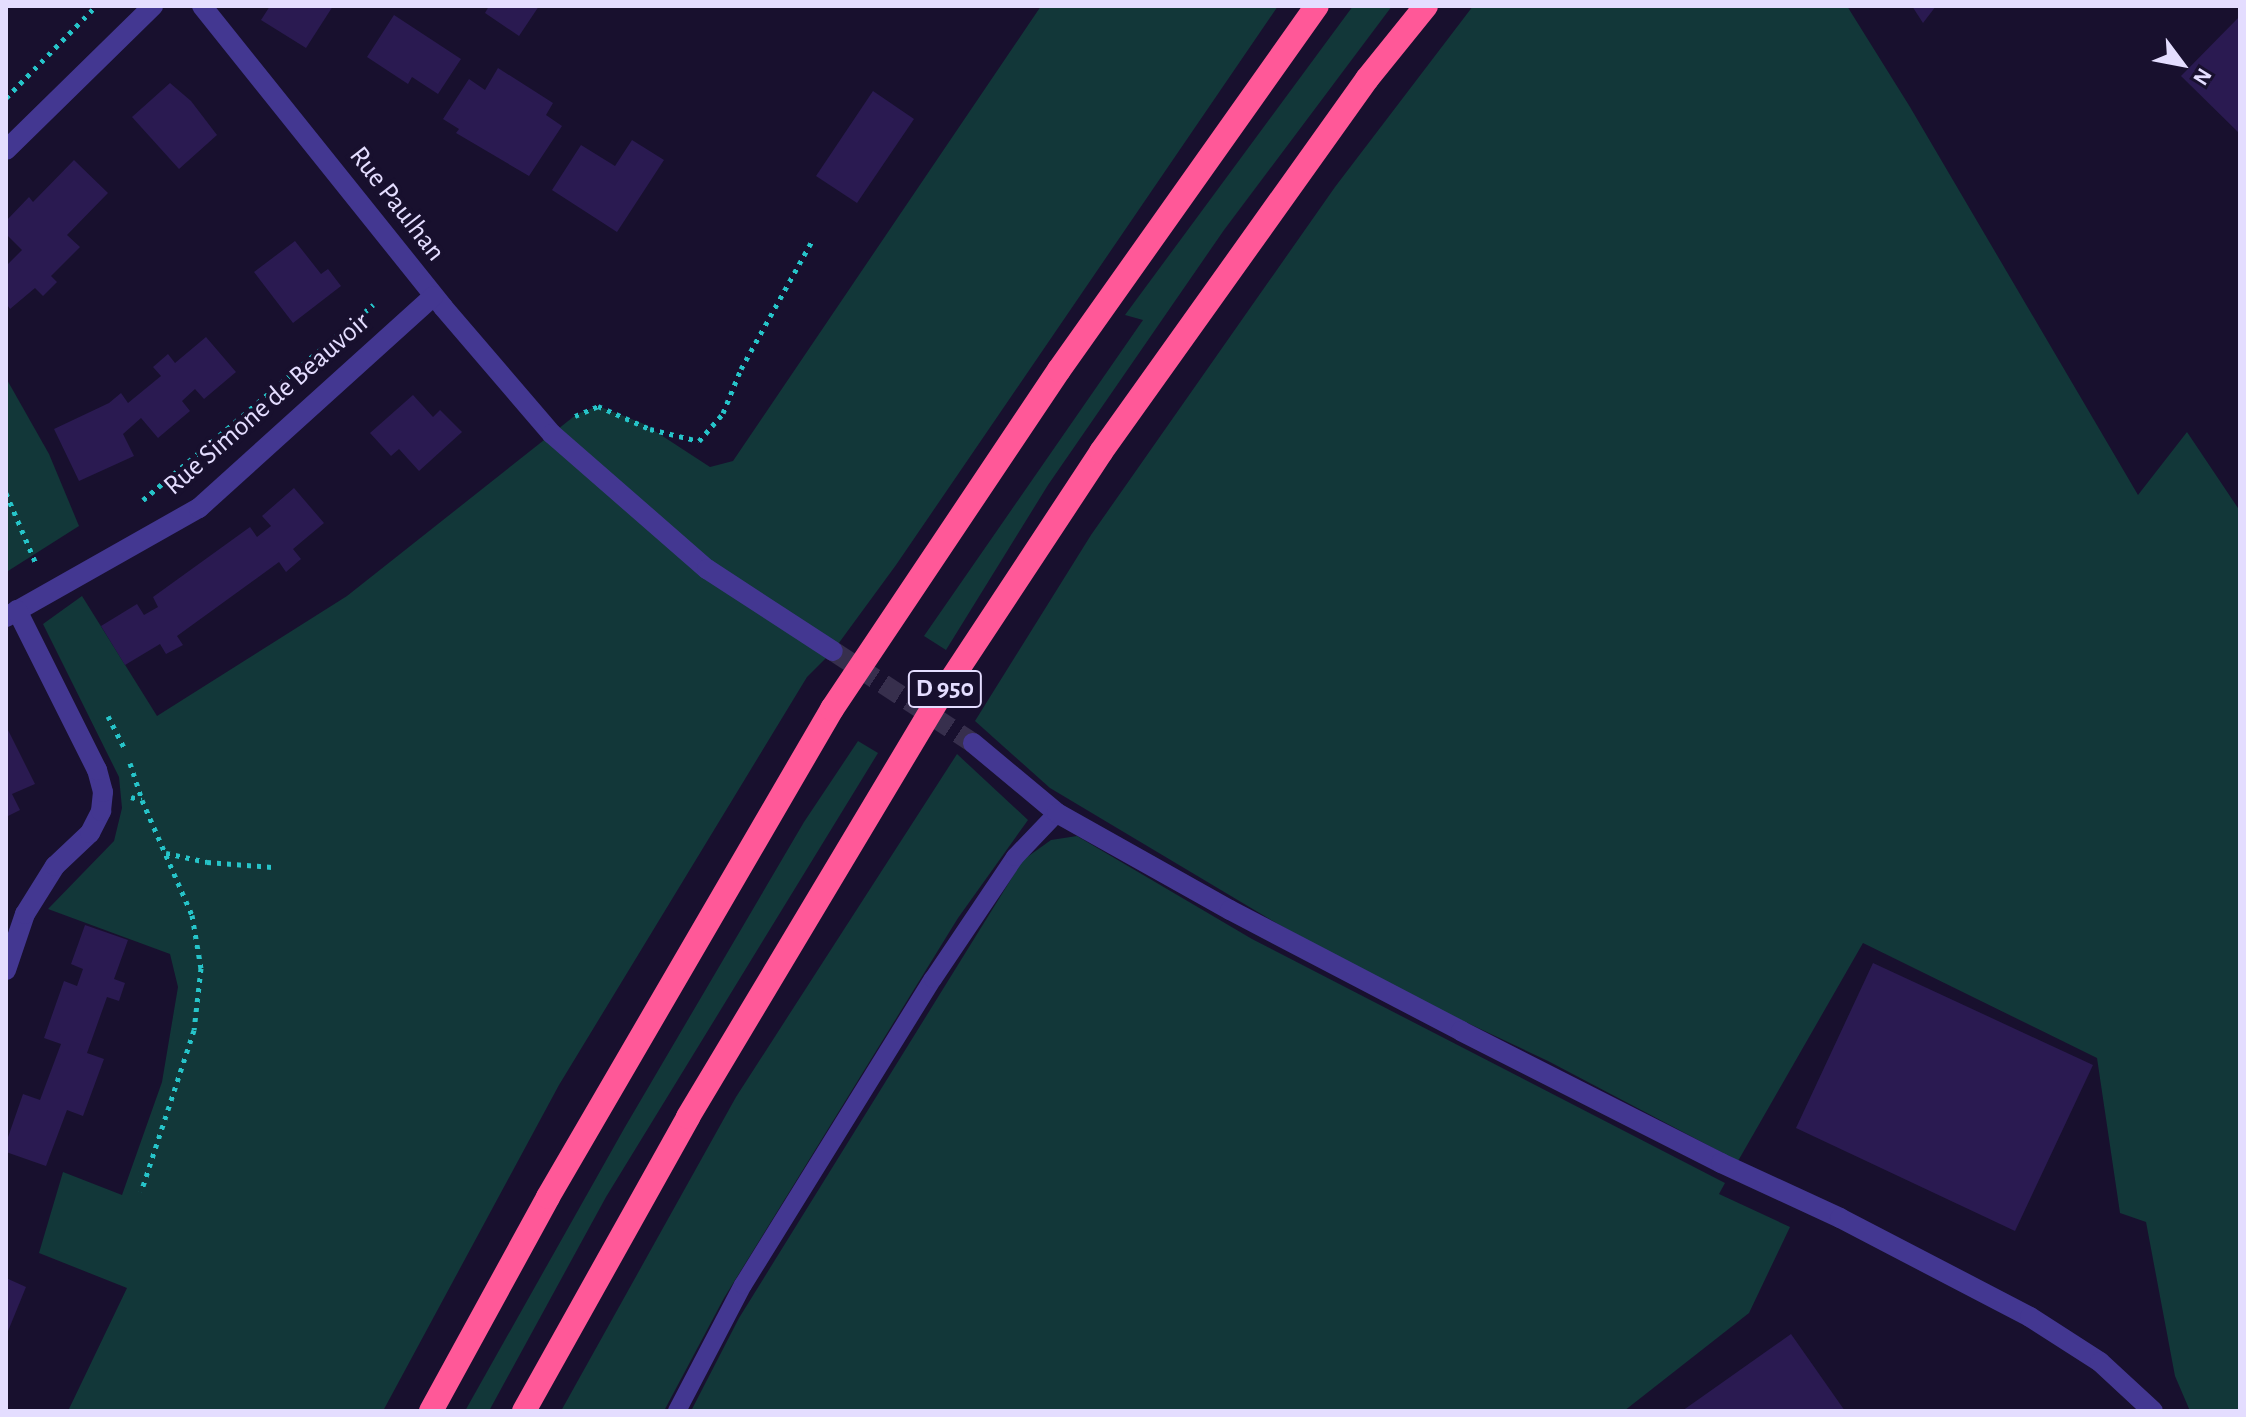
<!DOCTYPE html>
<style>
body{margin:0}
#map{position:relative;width:2246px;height:1417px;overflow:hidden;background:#18102e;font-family:"Alegreya Sans",sans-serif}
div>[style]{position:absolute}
.green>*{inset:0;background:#123739}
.building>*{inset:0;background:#2a1a51}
.street-tunnel>*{height:20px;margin-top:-10px;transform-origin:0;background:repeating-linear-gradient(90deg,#372f4d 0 20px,transparent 0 30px)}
.path>*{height:5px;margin-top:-2.5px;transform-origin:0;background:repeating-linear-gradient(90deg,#26c4c9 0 4px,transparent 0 10px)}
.lane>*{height:18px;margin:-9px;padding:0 9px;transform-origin:9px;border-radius:9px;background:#433791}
.street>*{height:20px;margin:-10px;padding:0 10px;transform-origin:10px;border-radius:10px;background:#433791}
.highway>*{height:24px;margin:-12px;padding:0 12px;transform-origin:12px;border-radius:12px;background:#ff5898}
span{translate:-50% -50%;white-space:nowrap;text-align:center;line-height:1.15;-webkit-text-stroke:8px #18102e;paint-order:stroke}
.shield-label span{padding:2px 6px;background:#18102e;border:2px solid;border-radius:6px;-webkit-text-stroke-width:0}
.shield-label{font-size:26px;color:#e4ddff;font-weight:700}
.street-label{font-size:28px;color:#e4ddff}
.frame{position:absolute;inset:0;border:8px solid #e4ddff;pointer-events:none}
.north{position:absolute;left:2142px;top:24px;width:80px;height:80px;-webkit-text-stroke:6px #18102e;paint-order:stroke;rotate:122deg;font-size:22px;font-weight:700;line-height:32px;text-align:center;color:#e4ddff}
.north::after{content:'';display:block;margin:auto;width:28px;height:36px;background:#e4ddff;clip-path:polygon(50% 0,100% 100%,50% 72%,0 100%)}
</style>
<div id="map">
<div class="green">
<div style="clip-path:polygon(1041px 6px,1278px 6px,896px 565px,833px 651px,807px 677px,559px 1085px,383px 1411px,68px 1411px,127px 1288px,39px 1253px,63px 1172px,122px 1195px,162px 1082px,178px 987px,170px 954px,48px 909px,114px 841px,122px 808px,119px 777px,43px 624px,82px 596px,157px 716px,347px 596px,577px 414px,598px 406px,644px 424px,710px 467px,733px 461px)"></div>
<div style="clip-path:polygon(1353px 6px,1392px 6px,1224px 230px,1048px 485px,946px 650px,924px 636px,1143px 320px,1125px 315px)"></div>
<div style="clip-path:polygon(1473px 6px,1847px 6px,1910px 107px,2138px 495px,2187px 432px,2240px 511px,2240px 1411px,2190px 1411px,2175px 1376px,2146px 1222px,2120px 1213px,2097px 1058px,1863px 943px,1738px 1161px,1548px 1061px,1406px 994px,1278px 924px,1050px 788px,975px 721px,1091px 535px,1335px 187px)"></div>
<div style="clip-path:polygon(6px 378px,49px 454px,79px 526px,8px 571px)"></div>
<div style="clip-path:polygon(858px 741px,878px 753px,606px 1197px,489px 1411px,465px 1411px,625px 1127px,804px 822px)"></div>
<div style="clip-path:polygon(957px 754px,1028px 820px,958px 918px,724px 1298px,664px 1411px,561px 1411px,736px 1097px)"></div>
<div style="clip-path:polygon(1077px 836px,1252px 939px,1725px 1183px,1719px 1194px,1790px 1227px,1749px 1313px,1624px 1411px,691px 1411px,739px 1318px,1023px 860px,1051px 840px)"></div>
</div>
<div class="building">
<div style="clip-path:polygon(270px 6px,333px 6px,306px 48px,261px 20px)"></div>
<div style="clip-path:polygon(489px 6px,539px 6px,519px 36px,485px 13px)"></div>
<div style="clip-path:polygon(1912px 6px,1936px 6px,1923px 23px)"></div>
<div style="clip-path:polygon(394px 15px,461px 59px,438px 94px,412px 77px,408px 84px,367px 57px)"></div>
<div style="clip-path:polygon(2240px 16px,2240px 134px,2181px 76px)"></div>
<div style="clip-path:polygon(498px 68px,553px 103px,546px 115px,562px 126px,529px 176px,456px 133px,459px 129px,443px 119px,469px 79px,485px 90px)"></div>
<div style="clip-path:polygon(170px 83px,191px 101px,217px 135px,179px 169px,132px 117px)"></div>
<div style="clip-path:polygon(873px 91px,914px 119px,857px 203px,816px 176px)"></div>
<div style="clip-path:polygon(632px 140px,664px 160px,617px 232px,552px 190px,581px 145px,615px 166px)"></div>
<div style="clip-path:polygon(74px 160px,108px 193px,67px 235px,80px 247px,51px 276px,57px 282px,43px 296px,35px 288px,10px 309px,6px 303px,6px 266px,22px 250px,6px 234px,6px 221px,29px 197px,33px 202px)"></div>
<div style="clip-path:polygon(295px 241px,321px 274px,328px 269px,341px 286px,293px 323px,254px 272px)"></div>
<div style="clip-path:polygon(206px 337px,236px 372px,204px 399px,195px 389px,182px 401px,190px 411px,158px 438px,141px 418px,123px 434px,134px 456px,79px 481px,54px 429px,109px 403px,121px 393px,128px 403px,161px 376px,153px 367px,168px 354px,175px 363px)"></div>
<div style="clip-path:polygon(413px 395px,433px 417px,440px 410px,462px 432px,419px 471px,399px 449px,391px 456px,370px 433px)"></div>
<div style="clip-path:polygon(294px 488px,324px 523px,293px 549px,301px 559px,286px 572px,279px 562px,177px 636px,183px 645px,166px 654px,160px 644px,125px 665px,101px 626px,137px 604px,144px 615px,158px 607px,153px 597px,250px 527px,257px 537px,271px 526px,262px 516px)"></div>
<div style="clip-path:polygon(6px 726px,35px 784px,12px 794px,20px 810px,6px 817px)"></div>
<div style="clip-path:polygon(85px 925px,128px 940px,114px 979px,125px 983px,119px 1001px,107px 997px,87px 1053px,104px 1059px,83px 1116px,67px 1110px,46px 1166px,6px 1152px,6px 1143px,23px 1094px,40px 1100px,61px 1044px,44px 1038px,64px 981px,77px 986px,83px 969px,71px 964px)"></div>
<div style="clip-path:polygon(1873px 963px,2093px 1065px,2015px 1231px,1796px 1128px)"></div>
<div style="clip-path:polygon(6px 1278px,26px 1287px,6px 1336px)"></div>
<div style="clip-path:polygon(1791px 1334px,1845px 1411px,1682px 1411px)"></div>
</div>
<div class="street-tunnel">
<div style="left:833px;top:651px;width:168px;rotate:33.3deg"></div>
</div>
<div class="path">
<div style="left:6px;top:98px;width:129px;rotate:-45.6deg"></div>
<div style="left:575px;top:416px;width:25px;rotate:-23deg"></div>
<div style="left:598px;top:406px;width:57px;rotate:23.9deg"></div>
<div style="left:650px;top:429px;width:50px;rotate:13.8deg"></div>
<div style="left:699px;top:441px;width:37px;rotate:-49deg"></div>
<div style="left:723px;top:413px;width:48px;rotate:-67.8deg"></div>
<div style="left:741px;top:369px;width:149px;rotate:-61deg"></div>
<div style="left:6px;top:493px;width:79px;rotate:67deg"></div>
<div style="left:143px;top:500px;width:302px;rotate:-40.3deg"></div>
<div style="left:108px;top:716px;width:38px;rotate:63deg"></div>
<div style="left:130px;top:763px;width:39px;rotate:72deg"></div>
<div style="left:131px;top:797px;width:11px;rotate:15deg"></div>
<div style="left:142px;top:800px;width:125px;rotate:66.5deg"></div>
<div style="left:192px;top:915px;width:54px;rotate:80.4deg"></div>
<div style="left:201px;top:968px;width:62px;rotate:96.4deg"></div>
<div style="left:194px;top:1030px;width:170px;rotate:108.1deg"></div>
<div style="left:166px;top:853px;width:42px;rotate:12.4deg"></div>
<div style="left:207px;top:862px;width:65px;rotate:4.4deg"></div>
</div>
<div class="lane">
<div style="left:677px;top:1411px;width:142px;rotate:-62.4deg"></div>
<div style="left:743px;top:1285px;width:360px;rotate:-58.2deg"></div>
<div style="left:933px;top:979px;width:147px;rotate:-56.1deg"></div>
<div style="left:1015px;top:857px;width:61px;rotate:-46.3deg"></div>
</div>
<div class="street">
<div style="left:202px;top:6px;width:386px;rotate:51.3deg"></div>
<div style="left:443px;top:307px;width:167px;rotate:49.4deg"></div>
<div style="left:552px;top:434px;width:206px;rotate:41.1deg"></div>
<div style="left:707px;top:569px;width:150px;rotate:33.1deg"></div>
<div style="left:6px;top:150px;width:206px;rotate:-44.4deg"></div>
<div style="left:6px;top:617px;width:222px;rotate:-29.5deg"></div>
<div style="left:199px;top:508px;width:316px;rotate:-42.1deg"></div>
<div style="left:973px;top:743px;width:109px;rotate:39.8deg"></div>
<div style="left:1057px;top:813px;width:198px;rotate:29.3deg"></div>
<div style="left:1230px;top:910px;width:261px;rotate:27.6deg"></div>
<div style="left:1461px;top:1031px;width:292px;rotate:26.9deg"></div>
<div style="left:1721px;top:1163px;width:131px;rotate:24.8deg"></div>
<div style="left:1840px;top:1218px;width:214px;rotate:27.5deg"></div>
<div style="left:2030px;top:1317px;width:83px;rotate:32.7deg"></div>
<div style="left:2100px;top:1362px;width:72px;rotate:42.8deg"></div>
<div style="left:6px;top:970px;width:59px;rotate:-71.3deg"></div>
<div style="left:25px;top:914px;width:57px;rotate:-58deg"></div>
<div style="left:55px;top:866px;width:48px;rotate:-43.3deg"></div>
<div style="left:90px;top:833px;width:25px;rotate:-63deg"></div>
<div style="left:101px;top:811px;width:19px;rotate:-84deg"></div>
<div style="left:103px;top:792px;width:23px;rotate:-105deg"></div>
<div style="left:97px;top:770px;width:179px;rotate:-116.6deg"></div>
</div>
<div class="highway">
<div style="left:431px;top:1411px;width:244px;rotate:-61.3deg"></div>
<div style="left:548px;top:1197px;width:565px;rotate:-59.8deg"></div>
<div style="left:832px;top:709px;width:408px;rotate:-56.2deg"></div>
<div style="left:1059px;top:370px;width:446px;rotate:-54.7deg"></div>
<div style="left:524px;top:1411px;width:337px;rotate:-60.8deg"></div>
<div style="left:688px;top:1117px;width:488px;rotate:-59.1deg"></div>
<div style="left:939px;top:698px;width:295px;rotate:-56.6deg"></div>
<div style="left:1101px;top:452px;width:458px;rotate:-54.5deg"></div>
<div style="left:1367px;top:79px;width:94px;rotate:-51.1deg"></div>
</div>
<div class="shield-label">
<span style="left:945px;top:689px">D 950</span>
</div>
<div class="street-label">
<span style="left:397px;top:204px;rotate:52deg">Rue Paulhan</span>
<span style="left:267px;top:404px;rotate:-41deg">Rue Simone de Beauvoir</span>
</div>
<div class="frame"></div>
<div class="north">N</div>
</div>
